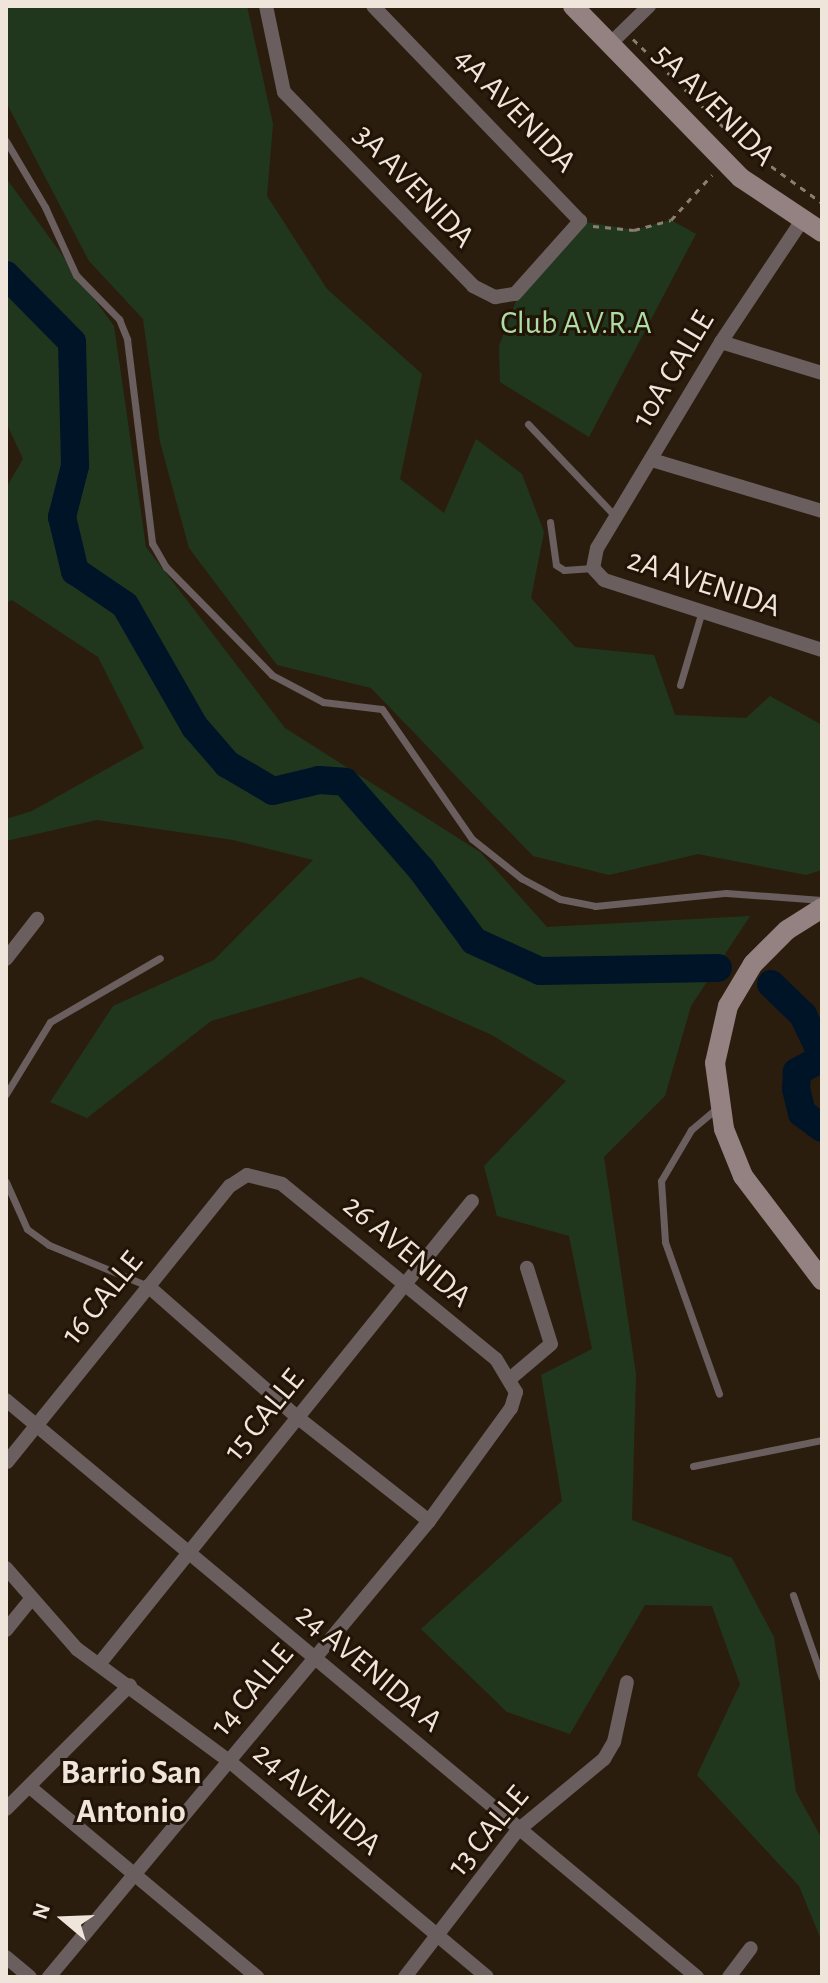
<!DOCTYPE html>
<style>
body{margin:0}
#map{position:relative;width:828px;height:1983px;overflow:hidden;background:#2b1d0e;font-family:"Alegreya Sans",sans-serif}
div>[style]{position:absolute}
.green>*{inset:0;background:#20371e}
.river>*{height:28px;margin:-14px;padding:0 14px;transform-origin:14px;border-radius:14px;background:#001427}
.path>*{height:3px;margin-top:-1.5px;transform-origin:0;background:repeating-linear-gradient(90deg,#8a7e71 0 6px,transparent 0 12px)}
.lane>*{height:7px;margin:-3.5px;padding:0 3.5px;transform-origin:3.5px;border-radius:3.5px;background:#6a5e5f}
.street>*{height:14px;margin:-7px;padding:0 7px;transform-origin:7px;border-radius:7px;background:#6a5e5f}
.secondary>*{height:20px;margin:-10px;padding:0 10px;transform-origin:10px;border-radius:10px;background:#948282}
span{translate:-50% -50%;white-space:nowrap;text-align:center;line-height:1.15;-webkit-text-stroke:6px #211406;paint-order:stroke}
.street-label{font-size:32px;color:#efe5db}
.park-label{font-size:32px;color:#abdda5}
.neighbourhood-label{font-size:34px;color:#efe5db;font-weight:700}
.frame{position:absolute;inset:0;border:8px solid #efe5db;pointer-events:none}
.north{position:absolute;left:24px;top:1879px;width:80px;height:80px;-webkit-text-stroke:6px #211406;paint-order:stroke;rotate:289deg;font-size:22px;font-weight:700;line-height:32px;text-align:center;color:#efe5db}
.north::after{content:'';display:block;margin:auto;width:28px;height:36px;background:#efe5db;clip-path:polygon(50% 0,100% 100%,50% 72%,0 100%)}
</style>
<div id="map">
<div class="green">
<div style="clip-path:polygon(6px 6px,247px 6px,273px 124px,267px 196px,327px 289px,422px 374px,400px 479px,444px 513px,476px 439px,522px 474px,544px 532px,531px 598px,575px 647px,654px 655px,675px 715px,746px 718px,770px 696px,822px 725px,822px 870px,806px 875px,698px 854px,609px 875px,533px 856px,371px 688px,277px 665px,189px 548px,160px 442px,143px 319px,89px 261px,6px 102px)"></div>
<div style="clip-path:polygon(6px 178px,114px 326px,146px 547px,285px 728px,480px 852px,547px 927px,750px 916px,691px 1006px,665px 1096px,604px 1157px,636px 1374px,632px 1520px,732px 1558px,774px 1637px,796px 1792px,822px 1839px,822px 1942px,799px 1886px,697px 1775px,740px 1684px,712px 1606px,645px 1605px,570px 1734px,507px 1712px,421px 1629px,562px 1501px,541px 1375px,592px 1349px,569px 1236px,497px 1216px,484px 1166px,566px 1081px,492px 1035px,361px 977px,211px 1021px,87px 1118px,50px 1102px,113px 1006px,214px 960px,313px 860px,233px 840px,97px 820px,6px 841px,6px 819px,32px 811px,144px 748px,98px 657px,12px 600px,6px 603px,6px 488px,23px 459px,6px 422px)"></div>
<div style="clip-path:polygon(671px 220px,696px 234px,589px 437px,500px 382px,499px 346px,520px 290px,580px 221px,634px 230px)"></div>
</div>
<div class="river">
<div style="left:6px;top:275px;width:94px;rotate:45.4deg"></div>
<div style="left:72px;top:342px;width:124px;rotate:88.6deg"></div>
<div style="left:75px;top:466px;width:53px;rotate:104.3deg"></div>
<div style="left:62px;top:517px;width:56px;rotate:76.5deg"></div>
<div style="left:75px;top:571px;width:60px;rotate:34.2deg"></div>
<div style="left:125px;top:605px;width:141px;rotate:60.2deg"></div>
<div style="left:195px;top:727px;width:49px;rotate:49.1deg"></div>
<div style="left:227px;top:764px;width:53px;rotate:30.4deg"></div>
<div style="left:273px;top:791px;width:47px;rotate:-13.4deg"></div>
<div style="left:319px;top:780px;width:26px;rotate:4deg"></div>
<div style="left:345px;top:782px;width:116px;rotate:48.9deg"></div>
<div style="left:421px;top:869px;width:89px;rotate:53.6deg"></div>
<div style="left:474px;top:941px;width:72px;rotate:24.4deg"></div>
<div style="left:540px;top:971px;width:178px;rotate:-1deg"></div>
<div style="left:771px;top:984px;width:45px;rotate:44.1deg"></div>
<div style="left:803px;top:1015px;width:44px;rotate:64.6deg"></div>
<div style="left:822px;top:1058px;width:29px;rotate:151deg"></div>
<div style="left:797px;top:1072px;width:17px;rotate:93deg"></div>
<div style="left:796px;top:1089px;width:25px;rotate:76deg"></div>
<div style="left:802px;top:1113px;width:25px;rotate:37deg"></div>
</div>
<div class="path">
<div style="left:633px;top:39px;width:152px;rotate:44.2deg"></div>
<div style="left:742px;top:145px;width:99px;rotate:35.9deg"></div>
<div style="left:593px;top:226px;width:41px;rotate:5.6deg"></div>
<div style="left:634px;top:230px;width:38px;rotate:-15deg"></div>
<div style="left:671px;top:220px;width:61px;rotate:-47.7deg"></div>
</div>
<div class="lane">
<div style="left:6px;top:141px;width:77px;rotate:59.4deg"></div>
<div style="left:45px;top:207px;width:75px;rotate:65.5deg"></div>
<div style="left:76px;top:275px;width:62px;rotate:45.7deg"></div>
<div style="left:119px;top:319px;width:22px;rotate:68deg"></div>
<div style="left:127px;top:339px;width:206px;rotate:83deg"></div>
<div style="left:152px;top:543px;width:28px;rotate:60deg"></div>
<div style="left:166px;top:567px;width:151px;rotate:45.5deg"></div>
<div style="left:272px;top:675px;width:58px;rotate:27.9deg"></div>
<div style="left:323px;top:702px;width:59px;rotate:6.8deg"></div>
<div style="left:382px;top:709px;width:158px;rotate:55.3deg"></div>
<div style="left:472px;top:839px;width:63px;rotate:38.5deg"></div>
<div style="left:521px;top:878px;width:44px;rotate:28.3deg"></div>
<div style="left:560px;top:899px;width:36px;rotate:11deg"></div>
<div style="left:595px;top:906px;width:132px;rotate:-5.7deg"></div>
<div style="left:726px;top:893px;width:96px;rotate:4.2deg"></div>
<div style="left:528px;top:424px;width:128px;rotate:46.6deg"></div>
<div style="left:550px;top:522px;width:43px;rotate:82.1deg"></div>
<div style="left:556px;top:565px;width:9px;rotate:32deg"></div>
<div style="left:564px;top:570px;width:29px;rotate:-4deg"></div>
<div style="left:680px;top:685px;width:74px;rotate:-73.5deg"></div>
<div style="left:6px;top:1094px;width:84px;rotate:-58.6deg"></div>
<div style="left:50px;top:1022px;width:127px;rotate:-30.2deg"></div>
<div style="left:717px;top:1108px;width:34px;rotate:140deg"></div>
<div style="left:691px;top:1130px;width:59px;rotate:120.5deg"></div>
<div style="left:661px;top:1181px;width:61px;rotate:86.2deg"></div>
<div style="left:665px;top:1242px;width:161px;rotate:70.4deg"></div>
<div style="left:6px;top:1182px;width:51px;rotate:65.9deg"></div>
<div style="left:27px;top:1229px;width:27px;rotate:36deg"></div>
<div style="left:49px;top:1245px;width:107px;rotate:22.5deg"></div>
<div style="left:693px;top:1466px;width:132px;rotate:-11.4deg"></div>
<div style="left:793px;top:1595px;width:88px;rotate:70.7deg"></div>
</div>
<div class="street">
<div style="left:266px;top:6px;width:88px;rotate:78.2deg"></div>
<div style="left:284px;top:92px;width:271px;rotate:45.7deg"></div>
<div style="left:473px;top:286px;width:25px;rotate:27deg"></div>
<div style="left:495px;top:297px;width:20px;rotate:-9deg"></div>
<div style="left:515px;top:294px;width:98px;rotate:-48.3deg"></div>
<div style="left:580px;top:221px;width:298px;rotate:-133.9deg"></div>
<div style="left:611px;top:43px;width:53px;rotate:-44.2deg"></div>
<div style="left:801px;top:222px;width:144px;rotate:123.7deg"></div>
<div style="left:721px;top:342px;width:240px;rotate:121deg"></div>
<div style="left:597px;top:548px;width:20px;rotate:101deg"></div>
<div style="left:593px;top:568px;width:16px;rotate:47deg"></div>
<div style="left:604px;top:580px;width:229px;rotate:17.8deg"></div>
<div style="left:721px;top:342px;width:106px;rotate:17.1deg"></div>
<div style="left:652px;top:460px;width:177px;rotate:16.7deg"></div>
<div style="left:6px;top:959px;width:51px;rotate:-52.2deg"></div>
<div style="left:148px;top:1286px;width:198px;rotate:41.3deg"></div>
<div style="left:297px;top:1417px;width:168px;rotate:38.2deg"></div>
<div style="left:511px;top:1378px;width:52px;rotate:-40.4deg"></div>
<div style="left:551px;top:1344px;width:80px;rotate:-107.5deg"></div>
<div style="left:6px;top:1400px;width:900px;rotate:39.86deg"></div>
<div style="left:7px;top:1462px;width:355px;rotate:-51.1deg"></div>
<div style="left:230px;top:1186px;width:20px;rotate:-33deg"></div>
<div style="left:247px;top:1175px;width:36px;rotate:14deg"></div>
<div style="left:282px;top:1184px;width:276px;rotate:39.3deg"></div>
<div style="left:496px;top:1359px;width:39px;rotate:59deg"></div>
<div style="left:516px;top:1392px;width:17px;rotate:107deg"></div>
<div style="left:511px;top:1408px;width:140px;rotate:126deg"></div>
<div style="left:429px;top:1521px;width:594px;rotate:129.81deg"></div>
<div style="left:6px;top:1568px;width:108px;rotate:48.8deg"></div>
<div style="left:77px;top:1649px;width:189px;rotate:36.4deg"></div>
<div style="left:229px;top:1761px;width:336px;rotate:39.9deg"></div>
<div style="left:6px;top:1630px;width:41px;rotate:-50.9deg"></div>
<div style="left:100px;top:1663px;width:593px;rotate:-51.16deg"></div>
<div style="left:31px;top:1788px;width:295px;rotate:39.9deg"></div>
<div style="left:6px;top:1809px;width:175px;rotate:-45deg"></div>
<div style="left:6px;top:1957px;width:31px;rotate:40deg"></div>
<div style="left:405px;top:1977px;width:184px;rotate:-52.5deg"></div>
<div style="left:517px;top:1831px;width:113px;rotate:-39.6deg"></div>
<div style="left:604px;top:1759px;width:20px;rotate:-60deg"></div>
<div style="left:614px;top:1742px;width:61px;rotate:-77.8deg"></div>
<div style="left:729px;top:1977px;width:36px;rotate:-53deg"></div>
</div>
<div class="secondary">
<div style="left:573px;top:6px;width:240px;rotate:45.7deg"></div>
<div style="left:741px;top:178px;width:97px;rotate:33.7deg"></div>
<div style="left:822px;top:908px;width:41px;rotate:147.8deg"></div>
<div style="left:787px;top:930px;width:48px;rotate:135deg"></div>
<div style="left:753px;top:964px;width:49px;rotate:120.8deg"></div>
<div style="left:728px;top:1006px;width:58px;rotate:102.8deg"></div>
<div style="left:715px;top:1063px;width:67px;rotate:82.2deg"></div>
<div style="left:724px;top:1129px;width:51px;rotate:68deg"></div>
<div style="left:743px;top:1176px;width:131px;rotate:52.8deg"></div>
</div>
<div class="street-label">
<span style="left:714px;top:105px;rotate:45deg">5A AVENIDA</span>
<span style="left:515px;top:110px;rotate:46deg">4A AVENIDA</span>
<span style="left:414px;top:186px;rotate:46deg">3A AVENIDA</span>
<span style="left:673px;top:369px;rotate:-59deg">10A CALLE</span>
<span style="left:704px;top:583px;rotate:18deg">2A AVENIDA</span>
<span style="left:407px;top:1251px;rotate:40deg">26 AVENIDA</span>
<span style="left:102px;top:1298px;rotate:-51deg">16 CALLE</span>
<span style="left:264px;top:1415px;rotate:-51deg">15 CALLE</span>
<span style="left:369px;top:1668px;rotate:40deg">24 AVENIDA A</span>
<span style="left:252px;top:1690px;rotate:-50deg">14 CALLE</span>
<span style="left:317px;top:1799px;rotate:40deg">24 AVENIDA</span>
<span style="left:488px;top:1831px;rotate:-50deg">13 CALLE</span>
</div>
<div class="park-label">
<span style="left:576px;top:323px">Club A.V.R.A</span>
</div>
<div class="neighbourhood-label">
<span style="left:131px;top:1793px">Barrio San<br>Antonio</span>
</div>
<div class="frame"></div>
<div class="north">N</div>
</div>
